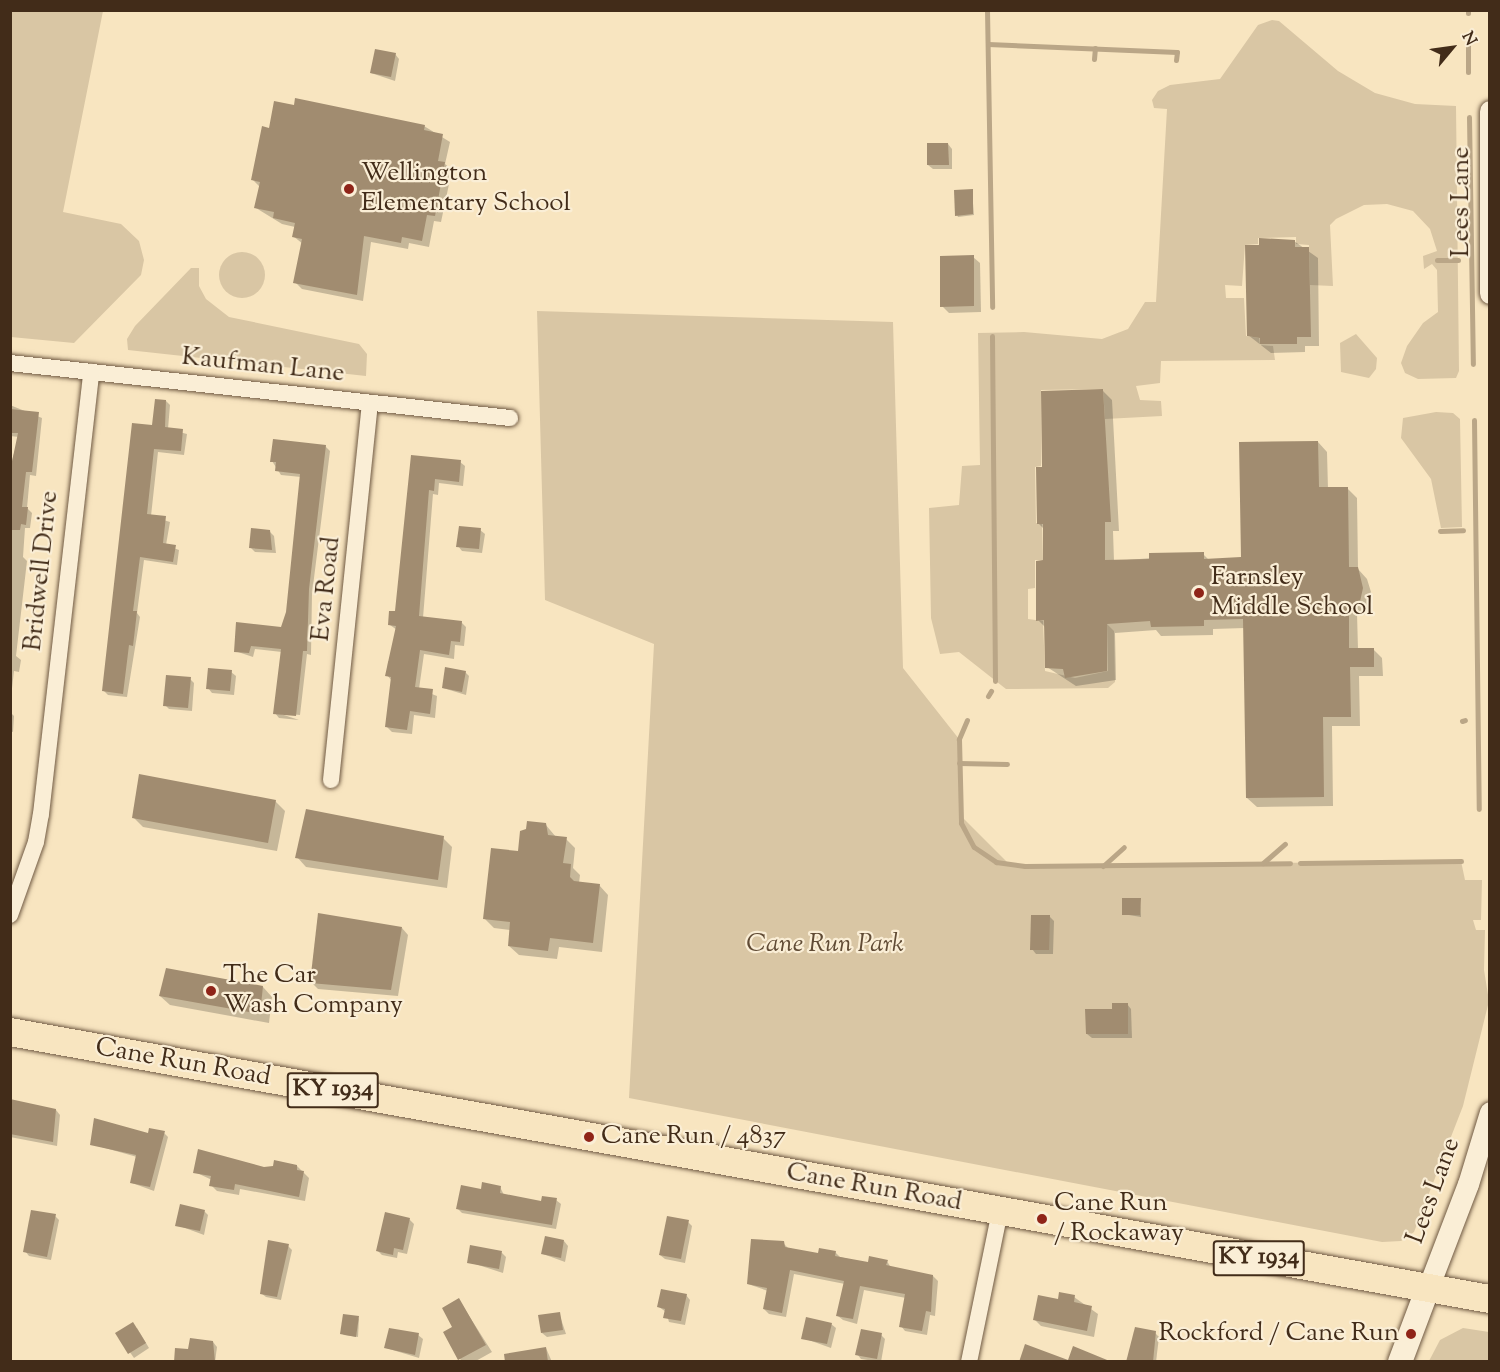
<!DOCTYPE html>
<style>
body{margin:0}
#map{position:relative;width:1500px;height:1372px;overflow:hidden;background:#f8e5c0;font-family:"Sorts Mill Goudy",serif}
div>[style]{position:absolute}
.green>*{inset:0;background:#d9c6a4}
.round{border-radius:50%}
.shadow>*{inset:0;background:#0003}
.stream>*{height:5px;margin:-2.5px;padding:0 2.5px;transform-origin:2.5px;border-radius:2.5px;background:#baa687}
.building>*{inset:0;background:#a18c70}
.roads{filter:drop-shadow(0 0 2px #705a43) drop-shadow(0 0 2px #705a43)}
.minor>*{height:16px;margin:-8px;padding:0 8px;transform-origin:8px;border-radius:8px;background:#faeed6}
.tertiary>*{height:21px;margin:-10.5px;padding:0 10.5px;transform-origin:10.5px;border-radius:10.5px;background:#faeed6}
.secondary>*{height:24px;margin:-12px;padding:0 12px;transform-origin:12px;border-radius:12px;background:#faeed6}
.trunk>*{height:28px;margin:-14px;padding:0 14px;transform-origin:14px;border-radius:14px;background:#f8e5c0}
.dots>*{width:16px;height:16px;translate:-50% -50%;box-sizing:border-box;border:3px solid #faeed6;border-radius:50%}
span{translate:-50% -50%;white-space:nowrap;text-align:center;line-height:1.15;-webkit-text-stroke:4.5px #faeed6;paint-order:stroke}
.shield-label span{padding:2px 4px;background:#faeed6;border:2px solid;border-radius:4px;-webkit-text-stroke-width:0}
.shield-label{font-size:24px;color:#422c19;font-weight:700}
.poi-label{font-size:26px;color:#422c19}
.left{translate:0 -50%;text-align:left}
.right{translate:-100% -50%;text-align:right}
.street-label{font-size:26px;color:#422c19}
.park-label{font-size:26px;color:#604b35;font-style:italic}
.frame{position:absolute;inset:0;border:12px solid #422c19;pointer-events:none}
.north{position:absolute;left:1422px;top:18px;width:60px;height:60px;-webkit-text-stroke:4px #faeed6;paint-order:stroke;rotate:61deg;font-size:16px;font-weight:700;line-height:24px;text-align:center;color:#422c19}
.north::after{content:'';display:block;margin:auto;width:21px;height:27px;background:#422c19;clip-path:polygon(50% 0,100% 100%,50% 72%,0 100%)}
</style>
<div id="map">
<div class="green">
<div style="clip-path:polygon(11px 10px,103px 11px,63px 212px,121px 224px,139px 241px,144px 260px,141px 275px,74px 343px,11px 337px)"></div>
<div style="clip-path:polygon(1272px 20px,1279px 21px,1338px 71px,1375px 93px,1415px 104px,1456px 106px,1459px 371px,1456px 378px,1418px 379px,1405px 373px,1401px 363px,1407px 346px,1423px 323px,1438px 312px,1437px 270px,1432px 264px,1424px 269px,1423px 256px,1437px 251px,1430px 229px,1413px 211px,1387px 204px,1364px 205px,1336px 219px,1330px 225px,1333px 286px,1310px 285px,1309px 245px,1296px 244px,1296px 237px,1258px 238px,1258px 244px,1245px 245px,1242px 286px,1225px 285px,1226px 298px,1244px 298px,1246px 336px,1259px 338px,1260px 345px,1273px 346px,1275px 360px,1161px 361px,1160px 383px,1136px 386px,1140px 400px,1161px 401px,1162px 416px,1105px 419px,1103px 389px,1041px 390px,1041px 466px,1035px 467px,1036px 523px,1042px 524px,1043px 560px,1035px 560px,1035px 588px,1028px 589px,1028px 619px,1043px 621px,1045px 671px,1075px 678px,1108px 671px,1107px 624px,1114px 631px,1115px 682px,1108px 688px,1006px 689px,959px 652px,940px 654px,931px 618px,929px 508px,959px 505px,962px 466px,980px 465px,978px 333px,1024px 332px,1102px 339px,1128px 329px,1145px 302px,1156px 302px,1167px 109px,1154px 108px,1152px 100px,1158px 91px,1170px 85px,1220px 79px,1258px 25px)"></div>
<div class="round" style="left:219px;top:252px;width:46px;height:46px"></div>
<div style="clip-path:polygon(191px 268px,199px 268px,199px 286px,206px 299px,229px 317px,359px 344px,367px 354px,366px 376px,128px 350px,127px 339px,135px 326px)"></div>
<div style="clip-path:polygon(537px 311px,893px 322px,903px 668px,959px 739px,959px 814px,1011px 866px,1461px 861px,1465px 880px,1482px 880px,1481px 920px,1473px 920px,1476px 930px,1485px 930px,1484px 970px,1489px 1001px,1463px 1106px,1414px 1232px,1401px 1241px,1382px 1242px,629px 1098px,654px 644px,545px 600px)"></div>
<div style="clip-path:polygon(1356px 334px,1377px 358px,1376px 369px,1369px 378px,1341px 372px,1340px 343px)"></div>
<div style="clip-path:polygon(1436px 412px,1453px 413px,1460px 419px,1462px 527px,1441px 528px,1431px 479px,1401px 438px,1403px 418px)"></div>
<div style="clip-path:polygon(1463px 1328px,1489px 1332px,1489px 1361px,1429px 1361px,1440px 1340px)"></div>
</div>
<div class="shadow">
<div style="clip-path:polygon(395px 54px,399px 59px,395px 81px,371px 73px)"></div>
<div style="clip-path:polygon(424px 126px,450px 142px,445px 164px,452px 170px,441px 222px,434px 221px,429px 247px,409px 243px,408px 249px,371px 242px,363px 301px,302px 289px,295px 282px,303px 244px,293px 236px,295px 227px,282px 224px,256px 208px,260px 187px,253px 180px,270px 129px)"></div>
<div style="clip-path:polygon(948px 144px,952px 149px,952px 169px,933px 169px,928px 165px)"></div>
<div style="clip-path:polygon(972px 191px,974px 215px,958px 217px,957px 215px)"></div>
<div style="clip-path:polygon(1294px 241px,1318px 258px,1319px 346px,1305px 346px,1305px 352px,1271px 353px,1248px 335px)"></div>
<div style="clip-path:polygon(973px 257px,980px 263px,981px 312px,949px 313px,942px 306px)"></div>
<div style="clip-path:polygon(1103px 391px,1112px 400px,1119px 531px,1113px 531px,1114px 561px,1203px 554px,1209px 560px,1242px 559px,1318px 442px,1327px 452px,1328px 489px,1347px 488px,1357px 498px,1358px 569px,1367px 579px,1371px 592px,1368px 615px,1357px 613px,1358px 649px,1373px 649px,1382px 658px,1383px 676px,1359px 676px,1360px 726px,1332px 726px,1333px 806px,1257px 807px,1247px 798px,1245px 628px,1213px 629px,1213px 635px,1161px 636px,1156px 630px,1115px 633px,1116px 680px,1076px 686px,1047px 667px,1046px 628px,1038px 620px,1045px 562px,1044px 529px,1038px 523px,1044px 468px)"></div>
<div style="clip-path:polygon(166px 401px,170px 405px,168px 429px,187px 434px,184px 455px,158px 452px,151px 516px,170px 522px,166px 545px,179px 550px,177px 565px,144px 560px,137px 613px,140px 617px,127px 697px,108px 695px,104px 691px,154px 426px)"></div>
<div style="clip-path:polygon(10px 405px,42px 418px,36px 476px,30px 475px,27px 508px,32px 513px,30px 528px,25px 528px,23px 557px,27px 561px,16px 656px,21px 660px,19px 672px,14px 671px,10px 706px,10px 467px,19px 437px,10px 436px)"></div>
<div style="clip-path:polygon(325px 446px,330px 451px,312px 594px,311px 655px,307px 654px,300px 715px,278px 713px,299px 720px,279px 718px,275px 713px,282px 652px,255px 649px,253px 657px,235px 651px,282px 628px,287px 612px,301px 477px,281px 475px,272px 461px)"></div>
<div style="clip-path:polygon(412px 457px,460px 462px,465px 466px,463px 486px,439px 483px,438px 495px,433px 494px,423px 618px,461px 622px,466px 627px,464px 646px,455px 645px,454px 659px,424px 654px,419px 689px,437px 696px,435px 718px,414px 715px,412px 734px,392px 732px,387px 727px,392px 681px,387px 675px,388px 661px,393px 662px,397px 630px,390px 625px,396px 613px)"></div>
<div style="clip-path:polygon(480px 530px,485px 534px,482px 553px,462px 551px,458px 546px)"></div>
<div style="clip-path:polygon(269px 531px,274px 536px,276px 553px,255px 552px,250px 547px)"></div>
<div style="clip-path:polygon(231px 672px,236px 676px,234px 695px,212px 693px,208px 688px)"></div>
<div style="clip-path:polygon(465px 672px,469px 676px,466px 695px,443px 688px)"></div>
<div style="clip-path:polygon(190px 679px,194px 683px,192px 711px,169px 709px,165px 705px)"></div>
<div style="clip-path:polygon(10px 712px,14px 716px,13px 732px,10px 731px)"></div>
<div style="clip-path:polygon(275px 801px,285px 811px,277px 851px,143px 827px,134px 818px)"></div>
<div style="clip-path:polygon(545px 824px,556px 837px,566px 839px,575px 848px,573px 868px,580px 875px,579px 883px,599px 885px,608px 895px,602px 952px,559px 947px,557px 959px,519px 955px,509px 946px,511px 930px,494px 928px,485px 919px,519px 852px)"></div>
<div style="clip-path:polygon(443px 838px,452px 847px,447px 888px,306px 867px,297px 857px)"></div>
<div style="clip-path:polygon(1140px 900px,1141px 917px,1123px 914px)"></div>
<div style="clip-path:polygon(1049px 916px,1054px 921px,1053px 954px,1036px 954px,1032px 949px)"></div>
<div style="clip-path:polygon(402px 928px,408px 935px,398px 996px,318px 989px,311px 982px)"></div>
<div style="clip-path:polygon(263px 987px,272px 997px,269px 1023px,170px 1005px,160px 996px)"></div>
<div style="clip-path:polygon(1127px 1004px,1131px 1009px,1132px 1038px,1092px 1038px,1087px 1034px,1113px 1011px)"></div>
<div style="clip-path:polygon(10px 1101px,56px 1110px,60px 1115px,57px 1146px,10px 1137px)"></div>
<div style="clip-path:polygon(164px 1133px,168px 1137px,154px 1191px,132px 1183px,137px 1157px,91px 1144px)"></div>
<div style="clip-path:polygon(297px 1166px,309px 1178px,305px 1201px,240px 1189px,239px 1195px,217px 1191px,211px 1185px,212px 1180px,195px 1172px)"></div>
<div style="clip-path:polygon(500px 1187px,504px 1195px,542px 1203px,556px 1200px,561px 1204px,556px 1229px,462px 1213px,458px 1209px,482px 1190px)"></div>
<div style="clip-path:polygon(204px 1211px,208px 1215px,204px 1235px,177px 1225px)"></div>
<div style="clip-path:polygon(55px 1216px,59px 1220px,51px 1260px,29px 1256px,25px 1251px)"></div>
<div style="clip-path:polygon(409px 1219px,414px 1224px,407px 1254px,398px 1252px,397px 1258px,382px 1255px,377px 1250px)"></div>
<div style="clip-path:polygon(688px 1222px,692px 1226px,685px 1263px,665px 1259px,660px 1255px)"></div>
<div style="clip-path:polygon(564px 1241px,568px 1246px,565px 1262px,543px 1254px)"></div>
<div style="clip-path:polygon(783px 1243px,788px 1248px,819px 1255px,835px 1252px,840px 1257px,869px 1264px,887px 1261px,891px 1268px,933px 1276px,938px 1281px,935px 1316px,930px 1315px,927px 1335px,905px 1331px,901px 1326px,906px 1298px,864px 1290px,857px 1324px,843px 1320px,838px 1316px,845px 1284px,794px 1274px,786px 1317px,769px 1314px,764px 1309px,768px 1291px,748px 1284px)"></div>
<div style="clip-path:polygon(288px 1246px,292px 1250px,281px 1300px,266px 1297px,261px 1293px)"></div>
<div style="clip-path:polygon(502px 1253px,506px 1257px,503px 1273px,469px 1262px)"></div>
<div style="clip-path:polygon(686px 1295px,690px 1300px,685px 1325px,669px 1322px,666px 1312px,659px 1307px)"></div>
<div style="clip-path:polygon(1074px 1297px,1098px 1314px,1094px 1337px,1041px 1326px,1034px 1319px,1059px 1301px)"></div>
<div style="clip-path:polygon(459px 1300px,492px 1352px,474px 1362px,462px 1362px,445px 1333px,454px 1327px)"></div>
<div style="clip-path:polygon(559px 1313px,566px 1334px,547px 1337px,542px 1333px)"></div>
<div style="clip-path:polygon(359px 1318px,358px 1337px,344px 1335px,342px 1333px)"></div>
<div style="clip-path:polygon(831px 1324px,836px 1328px,831px 1348px,803px 1338px)"></div>
<div style="clip-path:polygon(137px 1328px,149px 1348px,134px 1358px,117px 1334px)"></div>
<div style="clip-path:polygon(1155px 1333px,1159px 1337px,1156px 1362px,1128px 1362px)"></div>
<div style="clip-path:polygon(418px 1335px,423px 1339px,419px 1358px,386px 1348px)"></div>
<div style="clip-path:polygon(881px 1335px,885px 1339px,881px 1362px,861px 1359px,857px 1354px)"></div>
<div style="clip-path:polygon(213px 1342px,217px 1347px,215px 1362px,175px 1362px)"></div>
<div style="clip-path:polygon(546px 1348px,552px 1362px,528px 1362px)"></div>
</div>
<div class="stream">
<div style="left:987px;top:10px;width:297px;rotate:89deg"></div>
<div style="left:1468px;top:13px;width:3px;rotate:-90deg"></div>
<div style="left:1468px;top:36px;width:36px;rotate:90deg"></div>
<div style="left:988px;top:44px;width:189px;rotate:2.4deg"></div>
<div style="left:1177px;top:52px;width:8px;rotate:97deg"></div>
<div style="left:1094px;top:59px;width:11px;rotate:-85deg"></div>
<div style="left:1469px;top:117px;width:247px;rotate:89.1deg"></div>
<div style="left:1437px;top:260px;width:21px"></div>
<div style="left:992px;top:336px;width:345px;rotate:89.5deg"></div>
<div style="left:1474px;top:420px;width:389px;rotate:89.3deg"></div>
<div style="left:1440px;top:531px;width:23px;rotate:-2deg"></div>
<div style="left:988px;top:696px;width:6px;rotate:-59deg"></div>
<div style="left:967px;top:720px;width:21px;rotate:113deg"></div>
<div style="left:959px;top:739px;width:84px;rotate:88.6deg"></div>
<div style="left:961px;top:823px;width:27px;rotate:62deg"></div>
<div style="left:974px;top:847px;width:27px;rotate:34deg"></div>
<div style="left:996px;top:862px;width:29px;rotate:8deg"></div>
<div style="left:1025px;top:866px;width:265px;rotate:-0.6deg"></div>
<div style="left:1462px;top:721px;width:3px;rotate:-18deg"></div>
<div style="left:959px;top:763px;width:48px;rotate:1.2deg"></div>
<div style="left:1263px;top:863px;width:29px;rotate:-41deg"></div>
<div style="left:1300px;top:863px;width:161px;rotate:-0.7deg"></div>
<div style="left:1103px;top:866px;width:28px;rotate:-42deg"></div>
</div>
<div class="building">
<div style="clip-path:polygon(375px 49px,396px 53px,391px 77px,370px 73px)"></div>
<div style="clip-path:polygon(295px 98px,425px 125px,424px 130px,443px 134px,438px 161px,445px 162px,435px 216px,427px 215px,422px 241px,402px 237px,401px 243px,364px 236px,357px 295px,293px 283px,302px 239px,292px 237px,295px 223px,273px 218px,274px 212px,254px 208px,260px 182px,251px 180px,262px 126px,269px 128px,274px 101px,294px 105px)"></div>
<div style="clip-path:polygon(927px 143px,948px 143px,949px 165px,927px 165px)"></div>
<div style="clip-path:polygon(973px 189px,973px 214px,955px 216px,954px 190px)"></div>
<div style="clip-path:polygon(1259px 238px,1295px 240px,1295px 247px,1309px 247px,1311px 337px,1297px 337px,1297px 344px,1260px 344px,1260px 338px,1247px 336px,1245px 245px,1259px 245px)"></div>
<div style="clip-path:polygon(974px 255px,974px 306px,940px 307px,940px 256px)"></div>
<div style="clip-path:polygon(1103px 389px,1111px 522px,1105px 522px,1105px 560px,1149px 559px,1149px 553px,1204px 552px,1204px 559px,1241px 557px,1239px 442px,1318px 441px,1319px 487px,1348px 487px,1349px 567px,1358px 567px,1363px 588px,1359px 606px,1349px 605px,1349px 648px,1374px 648px,1374px 667px,1350px 667px,1351px 717px,1323px 717px,1324px 797px,1246px 798px,1243px 619px,1204px 620px,1204px 626px,1151px 627px,1150px 621px,1107px 624px,1107px 671px,1065px 678px,1063px 669px,1045px 668px,1044px 620px,1036px 621px,1036px 561px,1043px 560px,1043px 524px,1037px 524px,1036px 467px,1042px 467px,1041px 391px)"></div>
<div style="clip-path:polygon(155px 399px,166px 400px,165px 427px,183px 429px,181px 451px,154px 449px,147px 514px,166px 516px,163px 543px,176px 545px,173px 562px,140px 557px,133px 611px,137px 611px,135px 629px,133px 646px,129px 645px,123px 694px,102px 691px,132px 423px,152px 425px)"></div>
<div style="clip-path:polygon(10px 409px,39px 412px,32px 472px,26px 472px,22px 507px,28px 507px,26px 525px,21px 524px,20px 530px,10px 530px,10px 471px,18px 433px,10px 433px)"></div>
<div style="clip-path:polygon(273px 439px,326px 445px,309px 589px,307px 651px,303px 651px,296px 716px,273px 714px,281px 649px,251px 646px,249px 653px,234px 652px,236px 622px,281px 627px,286px 612px,300px 474px,275px 471px,276px 462px,270px 462px)"></div>
<div style="clip-path:polygon(411px 455px,461px 460px,459px 482px,435px 479px,434px 491px,429px 490px,419px 616px,462px 621px,460px 642px,451px 641px,449px 655px,420px 650px,415px 687px,433px 689px,430px 714px,410px 711px,407px 730px,385px 727px,391px 677px,385px 676px,396px 626px,388px 625px,389px 611px,395px 611px)"></div>
<div style="clip-path:polygon(459px 526px,481px 528px,479px 549px,456px 547px)"></div>
<div style="clip-path:polygon(251px 528px,270px 530px,272px 550px,249px 548px)"></div>
<div style="clip-path:polygon(445px 667px,466px 671px,462px 692px,442px 688px)"></div>
<div style="clip-path:polygon(208px 668px,232px 670px,230px 691px,206px 689px)"></div>
<div style="clip-path:polygon(166px 675px,191px 677px,188px 708px,163px 706px)"></div>
<div style="clip-path:polygon(139px 774px,276px 800px,268px 843px,132px 818px)"></div>
<div style="clip-path:polygon(306px 809px,444px 836px,438px 880px,295px 858px)"></div>
<div style="clip-path:polygon(527px 821px,546px 823px,548px 835px,567px 837px,563px 863px,571px 864px,570px 877px,574px 881px,600px 884px,593px 943px,550px 938px,548px 951px,508px 946px,510px 922px,483px 919px,491px 848px,518px 851px,520px 831px,526px 829px)"></div>
<div style="clip-path:polygon(1122px 898px,1141px 898px,1140px 915px,1122px 915px)"></div>
<div style="clip-path:polygon(318px 913px,402px 927px,391px 990px,310px 983px)"></div>
<div style="clip-path:polygon(1031px 915px,1050px 915px,1049px 950px,1030px 950px)"></div>
<div style="clip-path:polygon(166px 968px,263px 986px,260px 1014px,159px 996px)"></div>
<div style="clip-path:polygon(1112px 1003px,1128px 1003px,1128px 1034px,1086px 1034px,1085px 1009px,1112px 1009px)"></div>
<div style="clip-path:polygon(10px 1099px,56px 1109px,53px 1142px,10px 1134px)"></div>
<div style="clip-path:polygon(94px 1118px,148px 1133px,149px 1128px,165px 1131px,150px 1187px,130px 1183px,136px 1155px,90px 1145px)"></div>
<div style="clip-path:polygon(198px 1149px,264px 1167px,273px 1166px,274px 1160px,297px 1165px,297px 1170px,304px 1171px,299px 1197px,235px 1184px,234px 1190px,209px 1186px,211px 1176px,193px 1173px)"></div>
<div style="clip-path:polygon(482px 1182px,501px 1186px,500px 1193px,541px 1201px,542px 1196px,557px 1198px,552px 1225px,456px 1209px,461px 1185px,481px 1189px)"></div>
<div style="clip-path:polygon(180px 1204px,205px 1210px,200px 1231px,175px 1226px)"></div>
<div style="clip-path:polygon(31px 1210px,56px 1214px,47px 1257px,23px 1252px)"></div>
<div style="clip-path:polygon(385px 1212px,410px 1218px,403px 1250px,394px 1248px,393px 1255px,376px 1251px)"></div>
<div style="clip-path:polygon(667px 1216px,689px 1220px,681px 1259px,659px 1255px)"></div>
<div style="clip-path:polygon(545px 1236px,564px 1240px,561px 1258px,541px 1254px)"></div>
<div style="clip-path:polygon(751px 1239px,784px 1241px,785px 1247px,818px 1253px,819px 1248px,836px 1251px,835px 1256px,868px 1262px,869px 1256px,888px 1260px,886px 1265px,933px 1275px,931px 1312px,926px 1311px,922px 1331px,899px 1327px,905px 1294px,860px 1286px,853px 1319px,836px 1316px,844px 1281px,790px 1270px,782px 1313px,763px 1309px,767px 1288px,747px 1284px)"></div>
<div style="clip-path:polygon(268px 1240px,289px 1244px,277px 1297px,260px 1294px)"></div>
<div style="clip-path:polygon(470px 1245px,502px 1251px,499px 1269px,467px 1263px)"></div>
<div style="clip-path:polygon(661px 1289px,687px 1294px,681px 1321px,663px 1318px,665px 1309px,657px 1307px)"></div>
<div style="clip-path:polygon(1059px 1292px,1075px 1295px,1074px 1302px,1092px 1306px,1087px 1331px,1033px 1320px,1038px 1295px,1058px 1299px)"></div>
<div style="clip-path:polygon(459px 1298px,486px 1345px,458px 1360px,443px 1332px,452px 1327px,442px 1308px)"></div>
<div style="clip-path:polygon(560px 1312px,563px 1330px,541px 1333px,538px 1315px)"></div>
<div style="clip-path:polygon(343px 1314px,359px 1316px,356px 1337px,340px 1334px)"></div>
<div style="clip-path:polygon(806px 1317px,832px 1323px,827px 1344px,801px 1339px)"></div>
<div style="clip-path:polygon(133px 1322px,146px 1343px,128px 1354px,115px 1333px)"></div>
<div style="clip-path:polygon(1135px 1327px,1156px 1331px,1153px 1362px,1126px 1362px)"></div>
<div style="clip-path:polygon(389px 1328px,419px 1333px,415px 1355px,384px 1348px)"></div>
<div style="clip-path:polygon(861px 1329px,882px 1333px,877px 1359px,855px 1355px)"></div>
<div style="clip-path:polygon(190px 1338px,213px 1341px,215px 1362px,174px 1362px,175px 1348px,188px 1349px)"></div>
<div style="clip-path:polygon(1025px 1344px,1068px 1360px,1073px 1346px,1112px 1362px,1019px 1362px)"></div>
<div style="clip-path:polygon(546px 1347px,548px 1362px,505px 1362px,504px 1354px)"></div>
</div>
<div class="roads">
<div class="minor">
<div style="left:10px;top:363px;width:503px;rotate:6.28deg"></div>
<div style="left:331px;top:780px;width:379px;rotate:-84.1deg"></div>
<div style="left:10px;top:915px;width:77px;rotate:-70.4deg"></div>
<div style="left:36px;top:842px;width:28px;rotate:-80deg"></div>
<div style="left:41px;top:814px;width:445px;rotate:-83.5deg"></div>
<div style="left:969px;top:1362px;width:154px;rotate:-78.4deg"></div>
</div>
<div class="tertiary">
<div style="left:1490px;top:111px;width:182px;rotate:90deg"></div>
<div style="left:1428px;top:1288px;width:111px;rotate:-69deg"></div>
<div style="left:1468px;top:1184px;width:75px;rotate:-73deg"></div>
</div>
<div class="secondary">
<div style="left:1400px;top:1362px;width:79px;rotate:-69.3deg"></div>
</div>
<div class="trunk">
<div style="left:10px;top:1032px;width:1504px;rotate:10.23deg"></div>
</div>
</div>
<div class="dots">
<div style="left:349px;top:189px;background:#8f2418"></div>
<div style="left:1199px;top:593px;background:#8f2418"></div>
<div style="left:211px;top:991px;background:#8f2418"></div>
<div style="left:589px;top:1137px;background:#8f2418"></div>
<div style="left:1042px;top:1219px;background:#8f2418"></div>
<div style="left:1411px;top:1334px;background:#8f2418"></div>
</div>
<div class="shield-label">
<span style="left:333px;top:1090px">KY 1934</span>
<span style="left:1259px;top:1258px">KY 1934</span>
</div>
<div class="poi-label">
<span class="left" style="left:361px;top:189px">Wellington<br>Elementary School</span>
<span class="left" style="left:1211px;top:593px">Farnsley<br>Middle School</span>
<span class="left" style="left:223px;top:991px">The Car<br>Wash Company</span>
<span class="left" style="left:601px;top:1137px">Cane Run / 4837</span>
<span class="left" style="left:1054px;top:1219px">Cane Run<br>/ Rockaway</span>
<span class="right" style="left:1399px;top:1334px">Rockford / Cane Run</span>
</div>
<div class="street-label">
<span style="left:1462px;top:202px;rotate:-90deg">Lees Lane</span>
<span style="left:263px;top:366px;rotate:6deg">Kaufman Lane</span>
<span style="left:42px;top:571px;rotate:-84deg">Bridwell Drive</span>
<span style="left:327px;top:589px;rotate:-84deg">Eva Road</span>
<span style="left:183px;top:1063px;rotate:10deg">Cane Run Road</span>
<span style="left:874px;top:1188px;rotate:10deg">Cane Run Road</span>
<span style="left:1434px;top:1191px;rotate:-70deg">Lees Lane</span>
</div>
<div class="park-label">
<span style="left:825px;top:945px">Cane Run Park</span>
</div>
<div class="frame"></div>
<div class="north">N</div>
</div>
